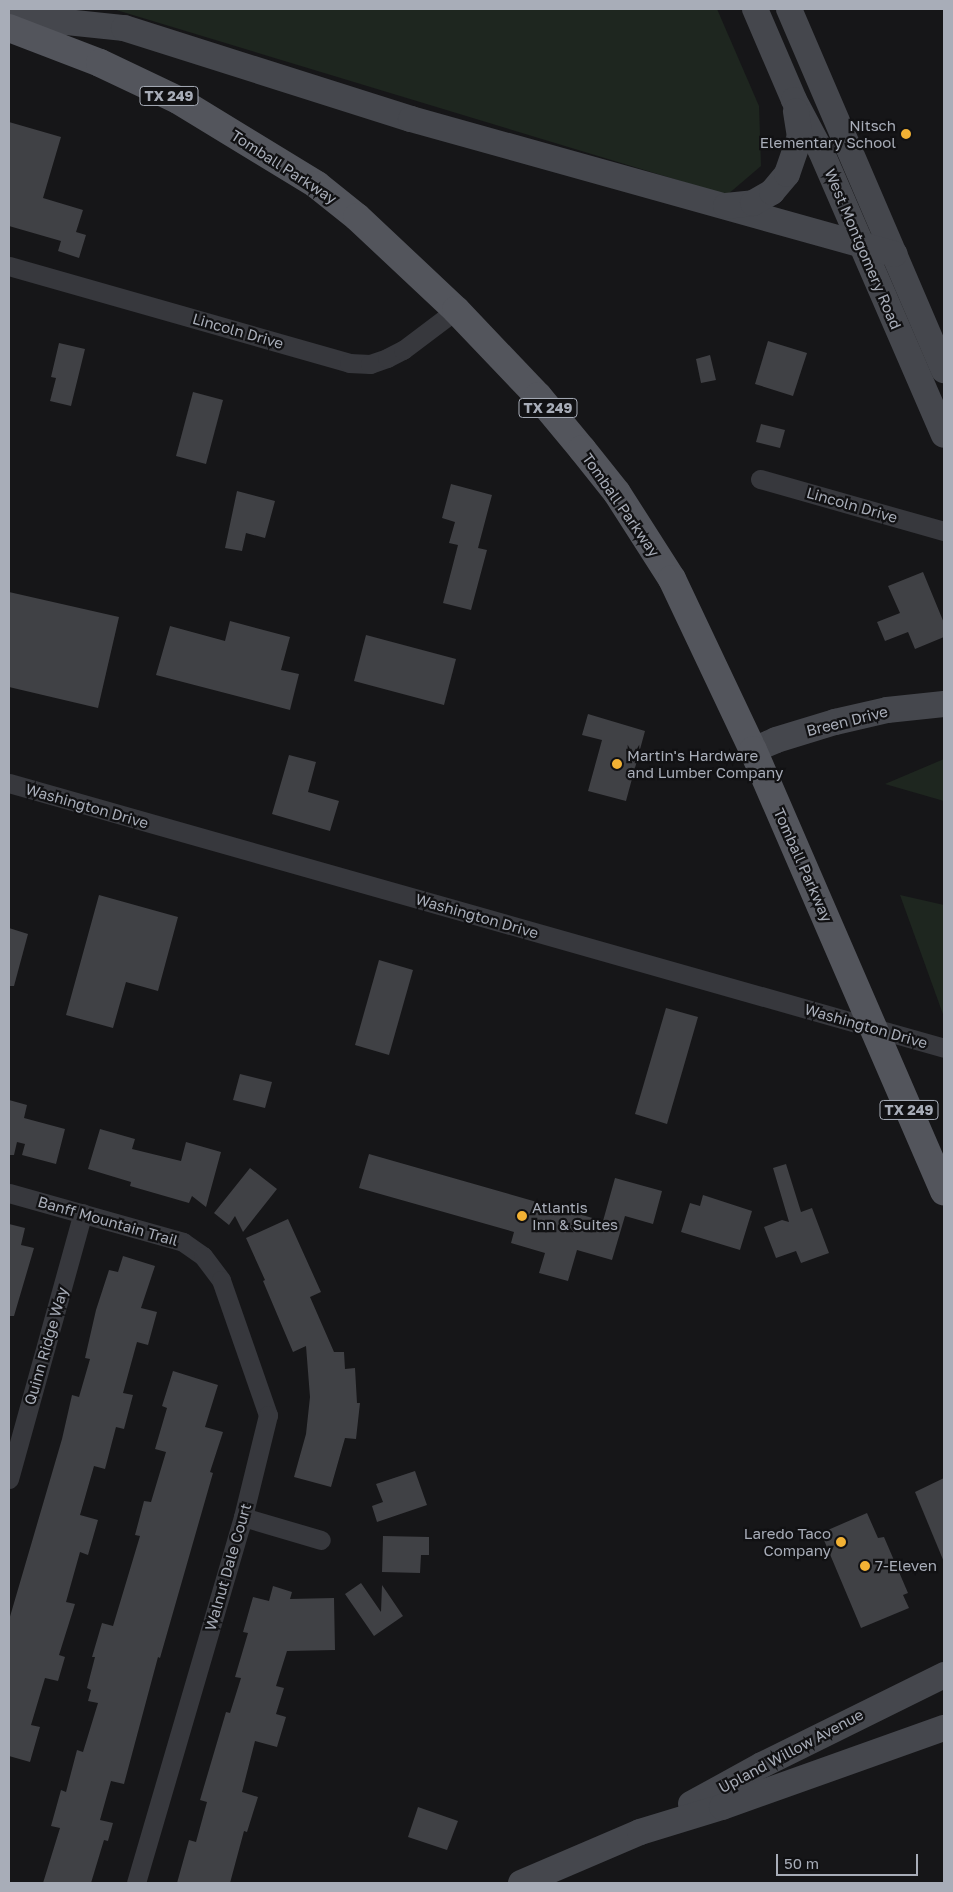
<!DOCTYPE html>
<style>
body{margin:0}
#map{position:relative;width:953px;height:1892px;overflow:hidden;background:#161618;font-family:"Golos Text",sans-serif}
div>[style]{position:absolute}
.green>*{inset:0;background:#1e261f}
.building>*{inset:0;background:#404145}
.street>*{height:19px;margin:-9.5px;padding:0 9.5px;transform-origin:9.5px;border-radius:9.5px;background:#37383d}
.secondary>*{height:26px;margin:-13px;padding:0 13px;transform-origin:13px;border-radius:13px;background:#45474d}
.primary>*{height:28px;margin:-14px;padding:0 14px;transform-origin:14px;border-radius:14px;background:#53555c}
.dots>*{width:14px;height:14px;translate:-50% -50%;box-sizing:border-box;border:2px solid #111113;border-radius:50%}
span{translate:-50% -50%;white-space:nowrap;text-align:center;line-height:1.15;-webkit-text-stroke:4.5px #111113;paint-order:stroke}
.shield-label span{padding:1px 4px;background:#111113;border:1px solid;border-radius:4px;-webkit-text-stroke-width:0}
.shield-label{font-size:14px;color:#a8adb8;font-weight:700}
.poi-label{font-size:15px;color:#a8adb8}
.right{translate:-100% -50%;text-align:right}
.left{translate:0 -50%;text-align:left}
.street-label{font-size:15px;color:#a8adb8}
.frame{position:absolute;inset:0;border:10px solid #a8adb8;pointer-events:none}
.scale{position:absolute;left:776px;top:1854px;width:142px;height:22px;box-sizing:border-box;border:2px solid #a8adb8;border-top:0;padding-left:6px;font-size:15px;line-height:18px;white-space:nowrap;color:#a8adb8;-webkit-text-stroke:4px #111113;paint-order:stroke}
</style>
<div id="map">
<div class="green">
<div style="clip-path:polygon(113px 9px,717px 9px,759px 106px,761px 166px,727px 195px)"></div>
<div style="clip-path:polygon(944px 759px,944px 801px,885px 784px)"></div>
<div style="clip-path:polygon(900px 895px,944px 905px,944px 1017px)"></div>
</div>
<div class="building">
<div style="clip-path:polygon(9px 122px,61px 137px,43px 198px,83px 210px,76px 232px,86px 235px,79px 258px,58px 251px,61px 241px,9px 226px)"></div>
<div style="clip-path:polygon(768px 341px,807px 353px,793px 396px,755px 384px)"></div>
<div style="clip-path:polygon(59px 343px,85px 349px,71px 406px,50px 401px,56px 378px,51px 377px)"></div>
<div style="clip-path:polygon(710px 355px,716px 380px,701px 383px,696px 359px)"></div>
<div style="clip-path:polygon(193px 392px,223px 400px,206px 464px,176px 456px)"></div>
<div style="clip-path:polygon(761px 424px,785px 430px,780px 448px,756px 442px)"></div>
<div style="clip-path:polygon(451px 484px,492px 495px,478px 548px,487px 550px,471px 610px,443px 603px,458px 545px,449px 543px,455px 522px,442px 518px)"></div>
<div style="clip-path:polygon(237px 491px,275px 501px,265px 538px,246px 533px,242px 551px,225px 548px)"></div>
<div style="clip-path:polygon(923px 572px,944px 623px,944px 637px,915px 649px,908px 632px,885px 641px,877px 622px,900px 613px,888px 586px)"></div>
<div style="clip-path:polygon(9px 592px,119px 617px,98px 708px,9px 687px)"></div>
<div style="clip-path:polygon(230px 621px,290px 637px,281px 670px,299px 674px,290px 710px,156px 675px,170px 626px,225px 641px)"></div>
<div style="clip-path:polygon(366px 635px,456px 659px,444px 705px,354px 681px)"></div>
<div style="clip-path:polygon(588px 714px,645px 731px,626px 801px,588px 791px,602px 740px,582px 735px)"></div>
<div style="clip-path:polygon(289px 755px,316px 762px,308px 792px,339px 801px,330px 831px,272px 814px)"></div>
<div style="clip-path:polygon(99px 895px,178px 917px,158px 991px,126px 982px,113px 1028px,66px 1015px)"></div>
<div style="clip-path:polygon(9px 928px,28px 934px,14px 986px,9px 986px)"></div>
<div style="clip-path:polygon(379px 960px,413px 970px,389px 1055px,355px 1045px)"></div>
<div style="clip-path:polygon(666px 1008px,698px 1017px,667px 1124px,635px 1114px)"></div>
<div style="clip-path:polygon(240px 1074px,272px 1082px,265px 1108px,233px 1100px)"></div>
<div style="clip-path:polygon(9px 1100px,27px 1105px,24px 1118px,65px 1129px,56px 1164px,22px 1155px,25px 1144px,17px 1142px,14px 1155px,9px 1155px)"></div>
<div style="clip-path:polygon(100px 1129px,135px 1139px,132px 1149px,181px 1161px,186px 1142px,221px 1152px,206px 1207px,192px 1196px,189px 1203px,130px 1186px,131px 1182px,88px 1169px)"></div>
<div style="clip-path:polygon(369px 1154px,603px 1221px,615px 1178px,662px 1191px,653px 1224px,625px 1216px,612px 1260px,577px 1250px,568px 1281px,539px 1273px,545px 1253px,511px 1243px,514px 1232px,359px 1188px)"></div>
<div style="clip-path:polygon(786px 1164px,801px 1212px,812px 1208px,829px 1253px,801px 1263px,796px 1251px,776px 1258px,764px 1227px,782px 1220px,789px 1222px,773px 1168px)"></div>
<div style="clip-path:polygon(250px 1168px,277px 1189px,243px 1232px,235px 1216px,229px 1225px,214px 1213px)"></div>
<div style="clip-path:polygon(703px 1195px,752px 1211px,740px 1250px,681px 1232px,690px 1203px,700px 1206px)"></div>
<div style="clip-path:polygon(288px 1219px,321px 1292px,310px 1297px,334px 1352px,344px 1352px,345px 1369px,355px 1368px,357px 1403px,360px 1403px,356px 1439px,345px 1438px,331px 1487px,294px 1477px,306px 1434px,310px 1397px,306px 1346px,293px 1352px,263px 1281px,265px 1280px,246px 1238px)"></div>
<div style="clip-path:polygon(9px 1224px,25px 1228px,21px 1245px,34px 1248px,14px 1316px,9px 1316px)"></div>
<div style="clip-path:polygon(123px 1256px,155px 1266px,141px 1308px,157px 1312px,148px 1345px,137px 1342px,123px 1393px,133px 1395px,124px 1429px,116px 1427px,105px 1469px,94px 1466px,80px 1515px,98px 1520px,88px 1555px,80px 1552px,66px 1602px,75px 1604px,59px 1655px,65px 1657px,58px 1681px,45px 1678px,31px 1725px,40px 1727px,30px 1762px,9px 1756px,9px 1620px,62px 1439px,72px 1395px,79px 1397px,90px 1359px,85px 1358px,96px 1310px,109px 1270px,118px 1272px)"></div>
<div style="clip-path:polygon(173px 1371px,218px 1385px,205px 1427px,223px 1432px,210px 1472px,213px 1473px,160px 1658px,158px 1657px,124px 1784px,111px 1781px,100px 1820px,113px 1823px,108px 1841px,104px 1840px,91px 1883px,43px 1883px,60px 1828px,51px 1826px,61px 1790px,66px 1792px,77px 1750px,83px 1752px,98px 1703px,88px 1701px,91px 1690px,87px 1688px,95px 1657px,92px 1657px,102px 1623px,113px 1626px,140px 1536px,135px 1535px,144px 1501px,151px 1502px,166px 1452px,155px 1449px,167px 1408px,162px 1406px)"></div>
<div style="clip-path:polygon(415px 1471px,427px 1505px,377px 1522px,372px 1506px,383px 1502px,376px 1484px)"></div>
<div style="clip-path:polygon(944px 1478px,944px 1562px,915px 1492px)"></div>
<div style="clip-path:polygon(867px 1513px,878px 1538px,884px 1537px,908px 1593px,903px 1595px,909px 1608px,861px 1628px,821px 1533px)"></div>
<div style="clip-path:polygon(383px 1536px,429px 1537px,429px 1555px,421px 1555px,420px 1573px,382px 1572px)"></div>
<div style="clip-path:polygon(361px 1583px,381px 1612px,382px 1585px,403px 1616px,374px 1636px,345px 1594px)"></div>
<div style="clip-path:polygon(273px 1586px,292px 1592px,290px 1599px,334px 1598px,335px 1650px,287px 1651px,276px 1686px,284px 1688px,276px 1714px,286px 1717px,277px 1747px,255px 1741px,242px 1792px,258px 1797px,247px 1832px,244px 1831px,230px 1883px,177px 1883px,189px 1840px,196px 1842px,207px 1802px,200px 1800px,226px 1712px,230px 1713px,241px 1678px,235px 1677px,248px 1633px,243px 1632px,253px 1597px,269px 1601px)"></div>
<div style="clip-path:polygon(418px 1807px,458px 1821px,447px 1850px,408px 1837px)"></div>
</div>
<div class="street">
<div style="left:9px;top:266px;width:354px;rotate:15.9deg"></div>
<div style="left:349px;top:363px;width:21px;rotate:3deg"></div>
<div style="left:370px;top:364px;width:18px;rotate:-19deg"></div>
<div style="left:387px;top:358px;width:18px;rotate:-27deg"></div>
<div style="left:403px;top:350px;width:66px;rotate:-37deg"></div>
<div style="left:760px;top:479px;width:191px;rotate:15.8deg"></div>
<div style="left:9px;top:783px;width:972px;rotate:15.82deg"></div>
<div style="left:9px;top:1193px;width:181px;rotate:15.7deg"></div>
<div style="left:183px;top:1242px;width:24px;rotate:35deg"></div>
<div style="left:203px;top:1256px;width:30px;rotate:53deg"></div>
<div style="left:221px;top:1280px;width:143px;rotate:70.8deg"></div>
<div style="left:268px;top:1415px;width:105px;rotate:103.8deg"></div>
<div style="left:243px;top:1517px;width:381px;rotate:106.3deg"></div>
<div style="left:9px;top:1479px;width:276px;rotate:-74.5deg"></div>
<div style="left:243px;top:1517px;width:81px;rotate:16.4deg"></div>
</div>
<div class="secondary">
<div style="left:755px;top:9px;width:99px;rotate:66.8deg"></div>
<div style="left:794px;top:100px;width:58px;rotate:62.1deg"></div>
<div style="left:821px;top:151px;width:309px;rotate:66.6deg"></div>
<div style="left:789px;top:9px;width:393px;rotate:66.8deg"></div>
<div style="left:9px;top:16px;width:116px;rotate:6deg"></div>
<div style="left:124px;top:28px;width:301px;rotate:17.6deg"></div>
<div style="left:411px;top:119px;width:502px;rotate:15.59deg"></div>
<div style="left:726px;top:206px;width:27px;rotate:-6deg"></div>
<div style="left:753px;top:203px;width:22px;rotate:-30deg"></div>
<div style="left:772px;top:192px;width:23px;rotate:-50deg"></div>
<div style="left:787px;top:174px;width:39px;rotate:-71deg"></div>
<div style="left:800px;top:137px;width:26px;rotate:-99deg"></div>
<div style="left:753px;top:750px;width:25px;rotate:-23deg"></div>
<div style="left:776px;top:740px;width:62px;rotate:-17deg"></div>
<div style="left:835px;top:722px;width:53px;rotate:-13deg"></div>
<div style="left:887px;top:710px;width:57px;rotate:-6deg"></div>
<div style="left:691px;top:1804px;width:81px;rotate:-28.8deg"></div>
<div style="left:762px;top:1765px;width:203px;rotate:-26.3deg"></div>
<div style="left:521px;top:1883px;width:129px;rotate:-23.2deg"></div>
<div style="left:640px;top:1832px;width:86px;rotate:-17deg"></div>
<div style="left:722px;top:1807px;width:236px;rotate:-19.6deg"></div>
</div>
<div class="primary">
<div style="left:9px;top:28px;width:97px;rotate:21deg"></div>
<div style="left:100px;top:63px;width:86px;rotate:25.4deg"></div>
<div style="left:178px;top:100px;width:163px;rotate:31.4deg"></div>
<div style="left:317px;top:185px;width:51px;rotate:38.7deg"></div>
<div style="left:357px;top:217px;width:136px;rotate:43.2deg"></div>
<div style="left:456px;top:310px;width:119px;rotate:46.4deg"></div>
<div style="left:538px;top:396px;width:69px;rotate:50.3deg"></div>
<div style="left:582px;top:449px;width:56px;rotate:51.5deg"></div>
<div style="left:617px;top:493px;width:102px;rotate:57.4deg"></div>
<div style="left:672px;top:579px;width:189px;rotate:64.7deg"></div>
<div style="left:753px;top:750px;width:481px;rotate:66.6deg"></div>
</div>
<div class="dots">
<div style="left:906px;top:134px;background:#f2b134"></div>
<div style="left:617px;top:764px;background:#f2b134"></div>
<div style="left:522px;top:1216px;background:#f2b134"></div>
<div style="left:841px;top:1542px;background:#f2b134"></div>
<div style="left:865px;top:1566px;background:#f2b134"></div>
</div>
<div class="shield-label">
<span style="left:169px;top:96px">TX 249</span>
<span style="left:548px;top:408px">TX 249</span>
<span style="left:909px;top:1110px">TX 249</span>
</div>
<div class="poi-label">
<span class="right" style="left:896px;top:134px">Nitsch<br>Elementary School</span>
<span class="left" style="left:627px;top:764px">Martin's Hardware<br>and Lumber Company</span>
<span class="left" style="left:532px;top:1216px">Atlantis<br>Inn &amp; Suites</span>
<span class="right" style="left:831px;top:1542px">Laredo Taco<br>Company</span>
<span class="left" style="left:875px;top:1566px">7-Eleven</span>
</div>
<div class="street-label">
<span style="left:284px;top:167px;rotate:33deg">Tomball Parkway</span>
<span style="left:863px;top:249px;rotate:67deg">West Montgomery Road</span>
<span style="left:238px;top:331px;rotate:16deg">Lincoln Drive</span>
<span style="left:621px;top:505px;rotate:55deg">Tomball Parkway</span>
<span style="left:852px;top:505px;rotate:16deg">Lincoln Drive</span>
<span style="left:847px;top:721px;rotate:-14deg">Breen Drive</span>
<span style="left:87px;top:806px;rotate:16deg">Washington Drive</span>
<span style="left:803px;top:865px;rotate:66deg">Tomball Parkway</span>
<span style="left:477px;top:916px;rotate:16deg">Washington Drive</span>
<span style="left:866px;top:1026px;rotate:16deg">Washington Drive</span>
<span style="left:108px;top:1221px;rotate:16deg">Banff Mountain Trail</span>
<span style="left:46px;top:1346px;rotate:-74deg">Quinn Ridge Way</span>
<span style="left:228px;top:1567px;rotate:-74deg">Walnut Dale Court</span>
<span style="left:791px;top:1751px;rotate:-28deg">Upland Willow Avenue</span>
</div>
<div class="frame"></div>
<div class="scale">50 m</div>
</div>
